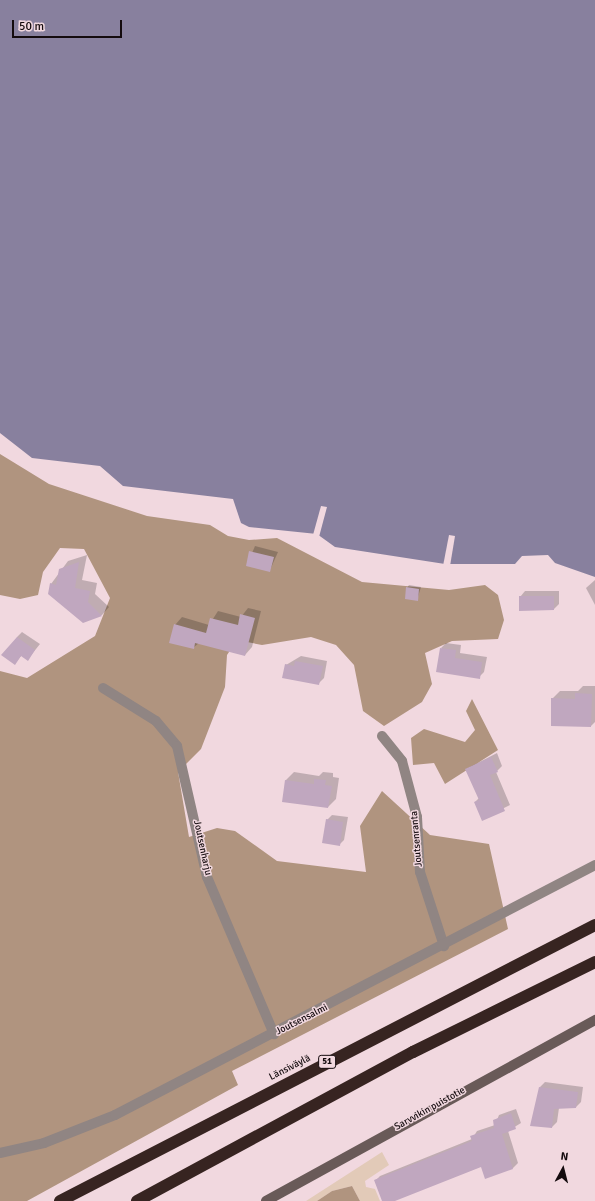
<!DOCTYPE html>
<meta charset="utf-8">
<style>
body{margin:0}
#map{position:relative;width:595px;height:1201px;overflow:hidden;background:#f1d8df;font-family:Signika,sans-serif}
div>[style]{position:absolute}
.green>*{inset:0;background:#e2cab8}
.forest>*{inset:0;background:#b0947f}
.water>*{inset:0;background:#88809e}
.pier>*{inset:0;background:#f1d8df}
.shadow>*{inset:0;background:#0003}
.building>*{inset:0;background:#c0a7bf}
.street>*{height:10px;margin:-5px;padding:0 5px;transform-origin:5px;border-radius:5px;background:#908583}
.secondary>*{height:10px;margin:-5px;padding:0 5px;transform-origin:5px;border-radius:5px;background:#695a58}
.highway>*{height:12px;margin:-6px;padding:0 6px;transform-origin:6px;border-radius:6px;background:#372421}
span{translate:-50% -50%;white-space:nowrap;text-align:center;line-height:1.15;-webkit-text-stroke:3px #f1d8df;paint-order:stroke}
.shield-label span{padding:1px 3px;background:#f1d8df;border:1px solid;border-radius:3px;-webkit-text-stroke-width:0}
.shield-label{font-size:9px;color:#140b0e;font-weight:700}
.street-label{font-size:10px;color:#140b0e}
.north{position:absolute;left:543px;top:1149px;width:40px;height:40px;-webkit-text-stroke:3px #f1d8df;paint-order:stroke;rotate:7deg;font-size:11px;font-weight:700;line-height:16px;text-align:center;color:#140b0e}
.north::after{content:'';display:block;margin:auto;width:14px;height:18px;background:#140b0e;clip-path:polygon(50% 0,100% 100%,50% 72%,0 100%)}
.scale{position:absolute;left:12px;top:20px;width:110px;height:18px;box-sizing:border-box;border:2px solid #140b0e;border-top:0;padding-left:5px;font-size:12px;line-height:14px;white-space:nowrap;color:#140b0e;-webkit-text-stroke:3px #f1d8df;paint-order:stroke}
</style>
<div id="map">
<div class="green">
<div style="clip-path:polygon(382px 1152px,389px 1165px,365px 1181px,366px 1187px,375px 1189px,380px 1201px,360px 1201px,352px 1186px,332px 1191px,317px 1201px,306px 1201px)"></div>
</div>
<div class="forest">
<div style="clip-path:polygon(0 454px,49px 484px,147px 516px,210px 525px,228px 536px,249px 540px,277px 538px,362px 582px,449px 590px,485px 585px,498px 595px,504px 620px,498px 639px,452px 641px,425px 653px,432px 684px,422px 702px,384px 726px,363px 711px,354px 665px,336px 645px,311px 637px,262px 645px,237px 640px,227px 655px,225px 687px,201px 749px,178px 772px,189px 837px,217px 828px,235px 831px,277px 861px,366px 872px,360px 826px,382px 791px,430px 835px,489px 844px,508px 929px,232px 1071px,238px 1085px,27px 1201px,0 1201px,0 671px,27px 678px,95px 636px,110px 598px,84px 549px,60px 548px,43px 572px,38px 595px,20px 599px,0 595px)"></div>
<div style="clip-path:polygon(472px 699px,498px 750px,445px 784px,434px 763px,413px 765px,411px 738px,424px 729px,465px 742px,475px 730px,466px 711px)"></div>
<div style="clip-path:polygon(352px 1186px,360px 1201px,317px 1201px,332px 1191px)"></div>
</div>
<div class="water">
<div style="clip-path:polygon(0 0,595px 0,595px 577px,555px 563px,548px 555px,522px 556px,515px 564px,445px 564px,335px 547px,317px 534px,249px 527px,241px 523px,233px 499px,123px 486px,100px 466px,32px 458px,0 433px)"></div>
</div>
<div class="pier">
<div style="clip-path:polygon(321px 506px,327px 507px,319px 537px,313px 535px)"></div>
<div style="clip-path:polygon(449px 535px,455px 536px,450px 566px,443px 566px)"></div>
</div>
<div class="shadow">
<div style="clip-path:polygon(255px 546px,278px 552px,270px 570px,247px 565px)"></div>
<div style="clip-path:polygon(87px 555px,82px 580px,97px 583px,95px 594px,109px 607px,102px 615px,83px 622px,51px 584px,68px 561px)"></div>
<div style="clip-path:polygon(595px 580px,595px 605px,586px 588px)"></div>
<div style="clip-path:polygon(409px 585px,421px 587px,417px 600px,407px 588px)"></div>
<div style="clip-path:polygon(525px 591px,559px 591px,559px 604px,554px 609px,520px 597px)"></div>
<div style="clip-path:polygon(248px 608px,261px 611px,252px 647px,245px 655px,199px 643px,193px 648px,175px 625px,182px 617px,209px 625px,218px 611px,241px 617px)"></div>
<div style="clip-path:polygon(22px 632px,40px 644px,28px 659px,22px 655px,14px 664px,17px 637px)"></div>
<div style="clip-path:polygon(446px 643px,461px 645px,460px 653px,487px 657px,484px 672px,479px 677px,441px 648px)"></div>
<div style="clip-path:polygon(301px 656px,327px 661px,324px 678px,319px 683px,286px 665px)"></div>
<div style="clip-path:polygon(583px 686px,595px 686px,595px 722px,591px 726px,552px 699px,560px 691px,578px 691px)"></div>
<div style="clip-path:polygon(497px 753px,502px 766px,496px 772px,510px 805px,482px 819px,475px 802px,479px 798px,466px 769px)"></div>
<div style="clip-path:polygon(294px 772px,319px 776px,323px 772px,333px 773px,333px 777px,339px 778px,336px 799px,328px 807px,283px 801px,286px 780px)"></div>
<div style="clip-path:polygon(332px 815px,348px 817px,344px 840px,339px 845px,327px 820px)"></div>
<div style="clip-path:polygon(545px 1082px,583px 1087px,581px 1102px,576px 1107px,559px 1108px,557px 1122px,552px 1127px,540px 1087px)"></div>
<div style="clip-path:polygon(516px 1109px,521px 1123px,508px 1131px,518px 1163px,513px 1168px,486px 1177px,482px 1166px,392px 1201px,383px 1201px,375px 1181px,380px 1176px,472px 1139px,477px 1131px,495px 1125px,499px 1115px)"></div>
</div>
<div class="building">
<div style="clip-path:polygon(249px 551px,274px 557px,270px 572px,246px 566px)"></div>
<div style="clip-path:polygon(79px 562px,75px 588px,90px 591px,88px 602px,102px 616px,83px 623px,48px 594px,50px 583px,56px 585px,59px 569px)"></div>
<div style="clip-path:polygon(406px 587px,419px 589px,418px 601px,405px 599px)"></div>
<div style="clip-path:polygon(519px 596px,554px 596px,554px 610px,519px 611px)"></div>
<div style="clip-path:polygon(240px 614px,255px 618px,245px 656px,195px 643px,194px 649px,169px 643px,174px 624px,206px 633px,210px 618px,238px 625px)"></div>
<div style="clip-path:polygon(17px 637px,35px 650px,28px 661px,21px 656px,15px 665px,1px 655px)"></div>
<div style="clip-path:polygon(440px 648px,456px 650px,455px 658px,482px 662px,480px 679px,436px 672px)"></div>
<div style="clip-path:polygon(295px 661px,323px 666px,319px 685px,282px 678px,285px 664px,294px 666px)"></div>
<div style="clip-path:polygon(575px 693px,592px 694px,591px 727px,551px 726px,551px 698px,575px 699px)"></div>
<div style="clip-path:polygon(491px 757px,498px 772px,490px 775px,505px 811px,482px 821px,474px 802px,479px 800px,465px 769px)"></div>
<div style="clip-path:polygon(314px 779px,326px 780px,325px 785px,332px 786px,328px 808px,282px 802px,285px 780px,314px 784px)"></div>
<div style="clip-path:polygon(326px 819px,343px 822px,340px 846px,322px 843px)"></div>
<div style="clip-path:polygon(539px 1087px,578px 1092px,576px 1108px,554px 1109px,552px 1128px,530px 1126px)"></div>
<div style="clip-path:polygon(511px 1113px,516px 1129px,502px 1134px,513px 1169px,485px 1179px,481px 1167px,395px 1201px,382px 1201px,374px 1180px,472px 1141px,470px 1136px,494px 1128px,493px 1120px)"></div>
</div>
<div class="street">
<div style="left:103px;top:688px;width:62px;rotate:31.9deg"></div>
<div style="left:156px;top:721px;width:33px;rotate:50deg"></div>
<div style="left:177px;top:746px;width:134px;rotate:77.1deg"></div>
<div style="left:207px;top:877px;width:171px;rotate:66.9deg"></div>
<div style="left:382px;top:736px;width:32px;rotate:51deg"></div>
<div style="left:402px;top:761px;width:58px;rotate:75deg"></div>
<div style="left:417px;top:817px;width:55px;rotate:86.9deg"></div>
<div style="left:420px;top:872px;width:78px;rotate:72deg"></div>
<div style="left:0;top:1153px;width:45px;rotate:-12.8deg"></div>
<div style="left:44px;top:1143px;width:76px;rotate:-21.5deg"></div>
<div style="left:115px;top:1115px;width:541px;rotate:-27.51deg"></div>
</div>
<div class="secondary">
<div style="left:266px;top:1201px;width:376px;rotate:-28.8deg"></div>
</div>
<div class="highway">
<div style="left:60px;top:1201px;width:602px;rotate:-27.29deg"></div>
<div style="left:137px;top:1201px;width:314px;rotate:-28.4deg"></div>
<div style="left:413px;top:1052px;width:203px;rotate:-26.3deg"></div>
</div>
<div class="shield-label">
<span style="left:327px;top:1062px">51</span>
</div>
<div class="street-label">
<span style="left:417px;top:839px;rotate:-95deg">Joutsenranta</span>
<span style="left:202px;top:848px;rotate:78deg">Joutsenharju</span>
<span style="left:302px;top:1020px;rotate:-27deg">Joutsensalmi</span>
<span style="left:290px;top:1068px;rotate:-27deg">Länsiväylä</span>
<span style="left:430px;top:1109px;rotate:-29deg">Sarvvikin puistotie</span>
</div>
<div class="north">N</div>
<div class="scale">50 m</div>
</div>
